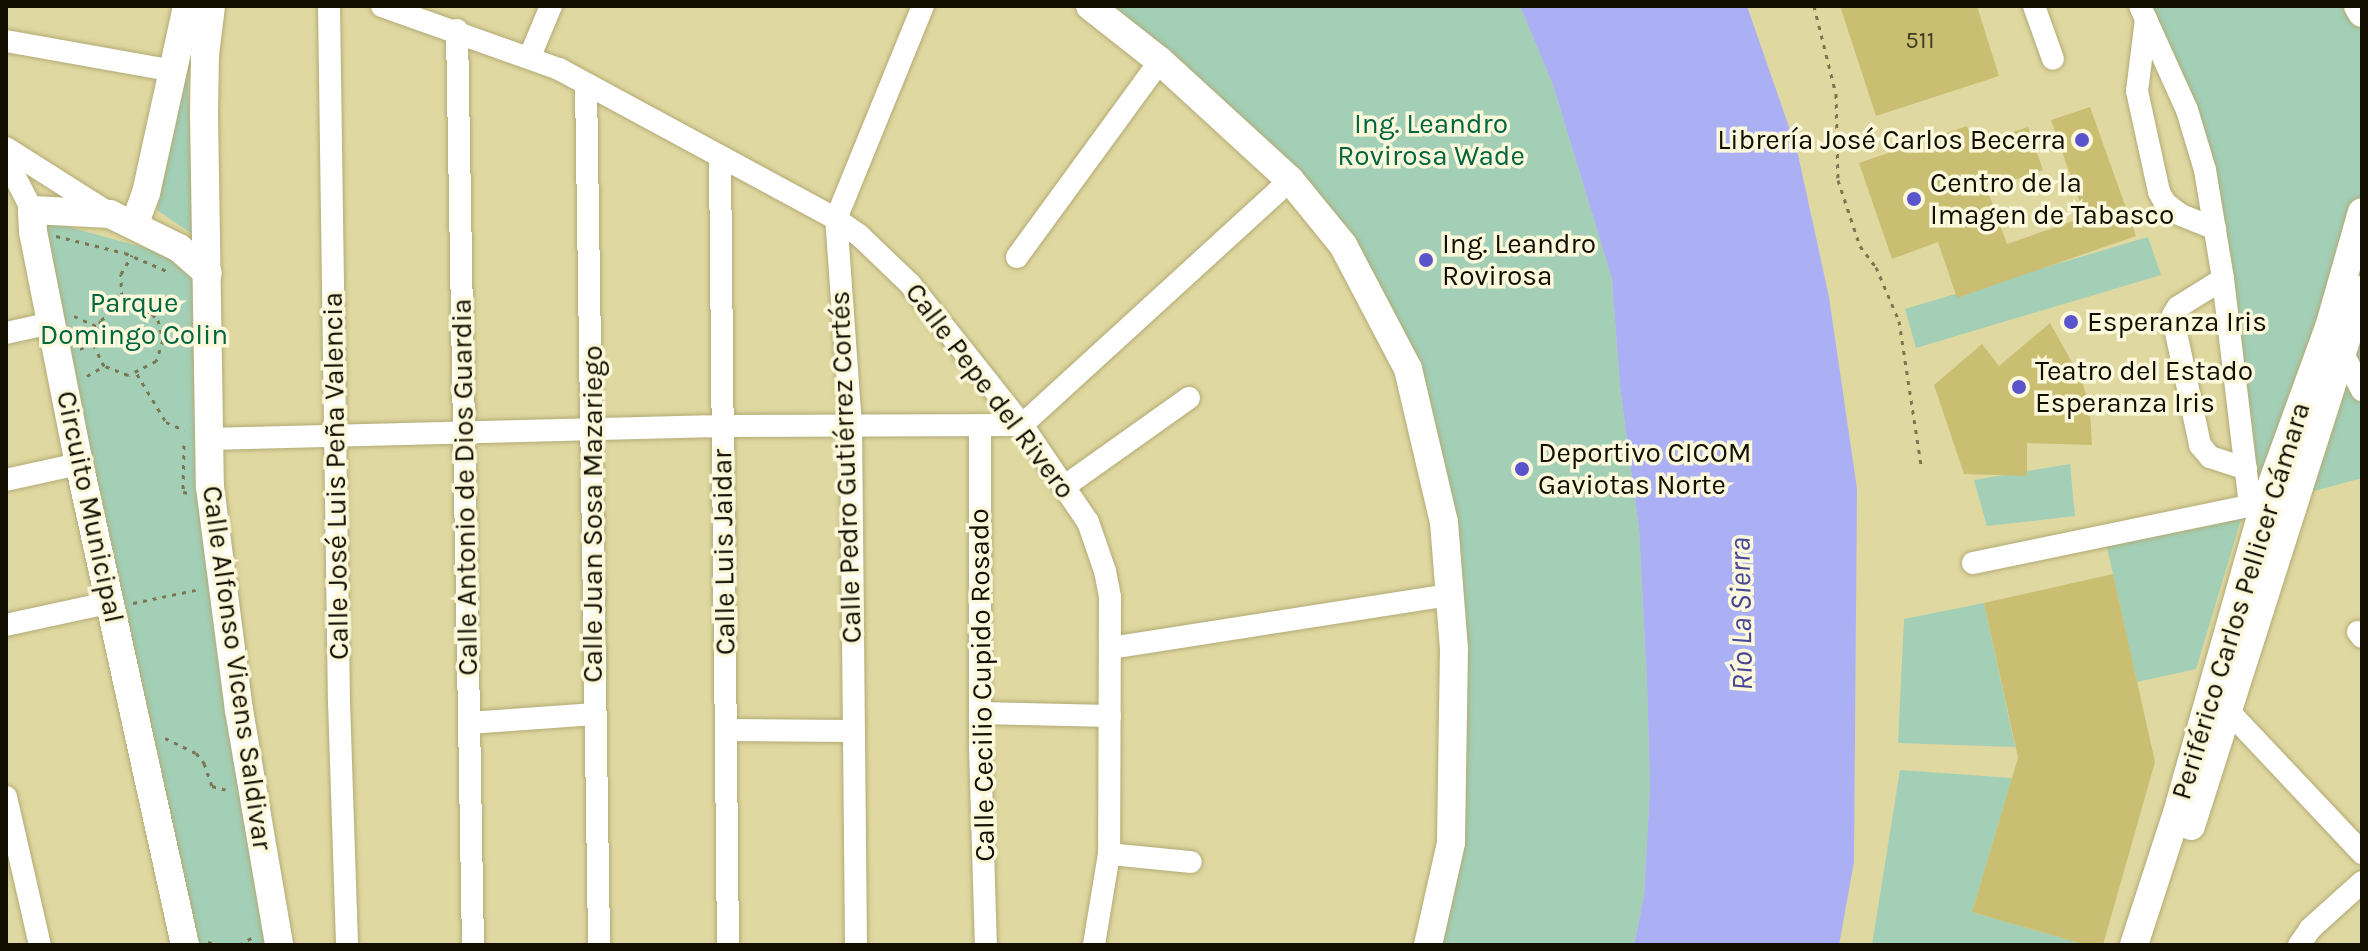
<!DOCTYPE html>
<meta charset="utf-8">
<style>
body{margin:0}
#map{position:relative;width:2368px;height:951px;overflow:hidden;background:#e0d8a1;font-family:Karla,sans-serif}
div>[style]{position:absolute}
.green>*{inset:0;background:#a2cfb6}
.water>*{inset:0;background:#abb0f5}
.building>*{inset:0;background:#cabe72}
.path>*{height:3px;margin-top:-1.5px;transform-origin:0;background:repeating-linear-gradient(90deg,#7b7652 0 4px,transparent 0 10px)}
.roads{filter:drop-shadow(0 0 2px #b2aa75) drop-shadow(0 0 2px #b2aa75)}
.minor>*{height:22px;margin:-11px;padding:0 11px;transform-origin:11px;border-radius:11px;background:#fff}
.major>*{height:28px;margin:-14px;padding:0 14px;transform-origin:14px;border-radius:14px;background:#fff}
.dots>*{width:22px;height:22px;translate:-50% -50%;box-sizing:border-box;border:4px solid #fcf8dc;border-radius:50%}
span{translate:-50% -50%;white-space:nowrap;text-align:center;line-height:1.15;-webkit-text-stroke:7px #fcf8dc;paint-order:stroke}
.number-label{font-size:24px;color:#403b1c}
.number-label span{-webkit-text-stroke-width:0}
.park-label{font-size:28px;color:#006642}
.poi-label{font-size:28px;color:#120f00}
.right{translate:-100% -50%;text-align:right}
.left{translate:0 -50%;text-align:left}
.street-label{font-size:28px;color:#120f00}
.water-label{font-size:30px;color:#484797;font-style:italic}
.frame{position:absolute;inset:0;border:8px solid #120f00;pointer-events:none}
</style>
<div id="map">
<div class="green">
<div style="clip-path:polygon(1090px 6px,1520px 6px,1553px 85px,1612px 279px,1620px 387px,1639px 529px,1647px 682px,1650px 787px,1644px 896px,1634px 945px,1428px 945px,1451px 843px,1450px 595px,1408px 369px,1343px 245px)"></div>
<div style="clip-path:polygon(2140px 6px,2358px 6px,2362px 13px,2362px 212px,2250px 506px,2205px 170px)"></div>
<div style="clip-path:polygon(187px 65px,195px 236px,157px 210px)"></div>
<div style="clip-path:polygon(40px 219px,160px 252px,198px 275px,270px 945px,199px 945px)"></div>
<div style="clip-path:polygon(2148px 237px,2161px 275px,1916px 348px,1905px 309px)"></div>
<div style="clip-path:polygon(2362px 290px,2362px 478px,2296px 496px)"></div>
<div style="clip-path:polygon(2070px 464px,2075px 516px,1987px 526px,1974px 480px)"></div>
<div style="clip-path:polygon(2243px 513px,2196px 669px,2137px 682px,2106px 543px)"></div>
<div style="clip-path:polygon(1984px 603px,2015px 747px,1898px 743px,1904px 619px)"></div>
<div style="clip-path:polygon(1900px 770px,2012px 778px,1972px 912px,2086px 945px,1872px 945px)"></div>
</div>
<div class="water">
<div style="clip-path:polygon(1520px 6px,1747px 6px,1797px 150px,1829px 297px,1857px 489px,1854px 862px,1839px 945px,1634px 945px,1644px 896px,1650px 787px,1647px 682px,1639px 529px,1620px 387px,1612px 279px,1553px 85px)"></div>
</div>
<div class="building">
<div style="clip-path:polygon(1840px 6px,1977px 6px,1999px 76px,1876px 116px)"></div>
<div style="clip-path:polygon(2090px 107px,2136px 236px,1957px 298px,1938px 242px,1892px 259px,1859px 163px,1967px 126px,1974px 146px,2028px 127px,2043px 170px,1987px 189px,2007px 244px,2085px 217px,2051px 120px)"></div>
<div style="clip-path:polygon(2050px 323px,2082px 380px,2090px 411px,2092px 445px,2027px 443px,2027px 476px,1964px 474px,1934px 385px,1982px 344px,1999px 366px)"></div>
<div style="clip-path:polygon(2113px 574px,2155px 762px,2103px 945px,2086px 945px,1972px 912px,2018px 758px,1984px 603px)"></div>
</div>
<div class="path">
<div style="left:1814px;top:6px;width:91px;rotate:76deg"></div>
<div style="left:1836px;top:94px;width:86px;rotate:88.7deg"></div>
<div style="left:1838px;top:180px;width:70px;rotate:71.6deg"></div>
<div style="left:1860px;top:246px;width:26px;rotate:53deg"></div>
<div style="left:1876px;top:267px;width:59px;rotate:66.9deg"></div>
<div style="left:1899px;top:321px;width:145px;rotate:81.3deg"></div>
<div style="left:56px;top:236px;width:71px;rotate:13.8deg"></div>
<div style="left:125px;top:253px;width:46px;rotate:23.2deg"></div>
<div style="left:122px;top:306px;width:17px"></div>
<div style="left:139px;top:306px;width:15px;rotate:32deg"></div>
<div style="left:152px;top:314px;width:8px;rotate:45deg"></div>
<div style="left:158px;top:320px;width:21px;rotate:76deg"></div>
<div style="left:163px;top:340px;width:22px;rotate:108deg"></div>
<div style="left:156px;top:361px;width:31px;rotate:153deg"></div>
<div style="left:128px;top:375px;width:26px;rotate:-159deg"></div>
<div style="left:104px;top:366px;width:25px;rotate:-116deg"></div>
<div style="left:93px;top:343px;width:24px;rotate:-71deg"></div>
<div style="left:101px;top:320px;width:25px;rotate:-34deg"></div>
<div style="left:122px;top:306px;width:32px;rotate:-92deg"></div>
<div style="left:121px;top:274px;width:22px;rotate:-60deg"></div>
<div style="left:74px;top:316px;width:24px;rotate:24deg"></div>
<div style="left:80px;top:349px;width:14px;rotate:-25deg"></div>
<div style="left:137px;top:374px;width:56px;rotate:58.9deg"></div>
<div style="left:166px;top:422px;width:20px;rotate:24deg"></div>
<div style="left:87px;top:376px;width:20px;rotate:-30deg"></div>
<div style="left:184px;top:445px;width:47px;rotate:91.2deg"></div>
<div style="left:183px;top:492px;width:6px;rotate:9deg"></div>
<div style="left:133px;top:603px;width:68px;rotate:-11.8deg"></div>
<div style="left:165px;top:738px;width:34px;rotate:26deg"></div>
<div style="left:196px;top:753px;width:13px;rotate:51deg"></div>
<div style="left:204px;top:763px;width:24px;rotate:71deg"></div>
<div style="left:212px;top:786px;width:16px;rotate:15deg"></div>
<div style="left:208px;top:942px;width:12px;rotate:14deg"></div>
<div style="left:239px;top:945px;width:16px;rotate:-30deg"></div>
</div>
<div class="roads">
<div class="minor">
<div style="left:329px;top:6px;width:696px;rotate:89.18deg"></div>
<div style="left:339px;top:702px;width:243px;rotate:88.1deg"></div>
<div style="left:382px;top:6px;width:188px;rotate:19.6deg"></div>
<div style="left:559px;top:69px;width:315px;rotate:28.4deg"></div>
<div style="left:836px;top:219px;width:29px;rotate:35deg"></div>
<div style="left:860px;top:236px;width:69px;rotate:43.8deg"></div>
<div style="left:910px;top:284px;width:180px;rotate:51.5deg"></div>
<div style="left:1022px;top:425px;width:117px;rotate:55.8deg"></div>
<div style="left:1088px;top:522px;width:52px;rotate:70.9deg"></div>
<div style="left:1105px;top:571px;width:26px;rotate:79deg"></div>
<div style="left:1110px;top:597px;width:257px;rotate:90.2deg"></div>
<div style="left:1109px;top:854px;width:92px;rotate:99.4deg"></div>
<div style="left:2034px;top:6px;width:56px;rotate:70.3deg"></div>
<div style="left:2140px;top:6px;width:114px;rotate:65.7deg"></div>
<div style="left:2187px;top:110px;width:63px;rotate:73.3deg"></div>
<div style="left:2205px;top:170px;width:110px;rotate:80.6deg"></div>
<div style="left:2223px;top:279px;width:229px;rotate:83.2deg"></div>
<div style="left:2146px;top:19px;width:73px;rotate:97.1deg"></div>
<div style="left:2137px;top:91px;width:103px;rotate:77.7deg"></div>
<div style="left:2159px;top:192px;width:13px;rotate:61deg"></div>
<div style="left:2165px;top:203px;width:20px;rotate:37deg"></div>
<div style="left:2181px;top:215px;width:37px;rotate:22deg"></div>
<div style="left:457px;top:30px;width:915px;rotate:89deg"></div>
<div style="left:6px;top:41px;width:171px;rotate:10.1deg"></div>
<div style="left:530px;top:56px;width:54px;rotate:-67.2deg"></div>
<div style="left:586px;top:84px;width:861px;rotate:89.13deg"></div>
<div style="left:6px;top:148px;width:123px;rotate:32.4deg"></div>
<div style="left:720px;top:159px;width:786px;rotate:89.42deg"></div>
<div style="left:6px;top:168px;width:9px;rotate:36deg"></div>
<div style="left:13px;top:173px;width:42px;rotate:62.8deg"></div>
<div style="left:1017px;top:257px;width:243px;rotate:-53.9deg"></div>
<div style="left:2223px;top:279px;width:53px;rotate:148.1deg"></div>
<div style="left:2178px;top:307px;width:9px;rotate:122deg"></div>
<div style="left:2173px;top:315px;width:13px;rotate:81deg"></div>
<div style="left:2175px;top:328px;width:120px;rotate:77.9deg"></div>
<div style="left:2200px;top:445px;width:16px;rotate:50deg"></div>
<div style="left:2210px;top:457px;width:38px;rotate:18deg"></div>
<div style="left:6px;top:333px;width:46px;rotate:-12.5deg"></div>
<div style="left:2343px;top:354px;width:41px;rotate:62.2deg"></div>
<div style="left:980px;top:425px;width:322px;rotate:90deg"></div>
<div style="left:980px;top:747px;width:198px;rotate:88.3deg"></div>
<div style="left:208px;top:439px;width:514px;rotate:-1.45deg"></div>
<div style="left:722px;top:426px;width:300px;rotate:-0.2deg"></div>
<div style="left:1022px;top:425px;width:363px;rotate:-42.4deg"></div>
<div style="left:6px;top:480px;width:75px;rotate:-12.4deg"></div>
<div style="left:1065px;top:486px;width:152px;rotate:-35.4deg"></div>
<div style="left:1973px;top:563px;width:295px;rotate:-11.7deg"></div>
<div style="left:6px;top:625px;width:108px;rotate:-12.2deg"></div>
<div style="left:2358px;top:632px;width:6px;rotate:51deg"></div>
<div style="left:1111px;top:648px;width:343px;rotate:-8.9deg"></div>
<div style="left:2219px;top:701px;width:209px;rotate:46.7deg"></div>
<div style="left:980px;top:713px;width:130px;rotate:1.3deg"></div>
<div style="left:469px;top:723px;width:126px;rotate:-4.1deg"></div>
<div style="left:726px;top:730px;width:125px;rotate:0.5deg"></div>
<div style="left:6px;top:797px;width:152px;rotate:77.1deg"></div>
<div style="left:1109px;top:854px;width:82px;rotate:5.6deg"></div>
<div style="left:856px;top:945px;width:519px;rotate:-90.55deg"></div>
<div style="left:851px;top:426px;width:208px;rotate:-94.1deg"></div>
<div style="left:836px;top:219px;width:230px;rotate:-67.8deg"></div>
<div style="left:2299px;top:945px;width:19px;rotate:-55deg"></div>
<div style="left:2310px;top:929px;width:70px;rotate:-42.1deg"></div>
</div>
<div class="major">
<div style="left:211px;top:6px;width:49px;rotate:97deg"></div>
<div style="left:205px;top:55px;width:58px;rotate:91deg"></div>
<div style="left:204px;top:113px;width:374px;rotate:89.1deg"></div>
<div style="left:210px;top:487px;width:225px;rotate:82.6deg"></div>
<div style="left:239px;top:710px;width:238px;rotate:80.3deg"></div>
<div style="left:1090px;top:6px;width:89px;rotate:38.2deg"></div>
<div style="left:1160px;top:61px;width:176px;rotate:42.5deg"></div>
<div style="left:1290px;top:180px;width:84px;rotate:50.8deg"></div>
<div style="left:1343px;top:245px;width:140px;rotate:62.3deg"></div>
<div style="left:1408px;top:369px;width:157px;rotate:76.8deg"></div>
<div style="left:1444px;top:522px;width:126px;rotate:85.5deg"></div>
<div style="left:1454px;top:648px;width:195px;rotate:90.9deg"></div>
<div style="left:1451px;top:843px;width:105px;rotate:102.7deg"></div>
<div style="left:2358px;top:6px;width:8px;rotate:60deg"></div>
<div style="left:135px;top:223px;width:32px;rotate:-70deg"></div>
<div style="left:146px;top:193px;width:191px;rotate:-77.6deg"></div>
<div style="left:2191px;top:826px;width:563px;rotate:-72.31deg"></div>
<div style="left:185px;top:945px;width:493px;rotate:-102.4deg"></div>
<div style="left:79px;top:464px;width:237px;rotate:-101.2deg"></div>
<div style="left:33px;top:231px;width:21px;rotate:-93deg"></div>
<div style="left:32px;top:210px;width:78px;rotate:2.9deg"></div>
<div style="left:110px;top:214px;width:77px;rotate:26.2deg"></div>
<div style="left:179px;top:248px;width:38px;rotate:41deg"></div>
<div style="left:2134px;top:945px;width:139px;rotate:-72deg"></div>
<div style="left:2177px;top:813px;width:322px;rotate:-74.2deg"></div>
<div style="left:2265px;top:503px;width:190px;rotate:-70deg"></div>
<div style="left:2330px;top:324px;width:116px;rotate:-74.1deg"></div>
</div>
</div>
<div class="dots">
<div style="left:2082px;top:140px;background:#5b55cd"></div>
<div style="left:1914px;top:199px;background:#5b55cd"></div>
<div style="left:1426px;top:260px;background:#5b55cd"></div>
<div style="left:2071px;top:322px;background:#5b55cd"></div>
<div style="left:2019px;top:387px;background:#5b55cd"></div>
<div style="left:1522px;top:469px;background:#5b55cd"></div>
</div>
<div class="number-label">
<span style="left:1920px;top:41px">511</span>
</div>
<div class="park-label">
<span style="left:1431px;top:140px">Ing. Leandro<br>Rovirosa Wade</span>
<span style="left:134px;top:319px">Parque<br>Domingo Colin</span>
</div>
<div class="poi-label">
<span class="right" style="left:2066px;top:140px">Librería José Carlos Becerra</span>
<span class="left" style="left:1930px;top:199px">Centro de la<br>Imagen de Tabasco</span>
<span class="left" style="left:1442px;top:260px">Ing. Leandro<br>Rovirosa</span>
<span class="left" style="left:2087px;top:322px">Esperanza Iris</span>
<span class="left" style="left:2035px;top:387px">Teatro del Estado<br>Esperanza Iris</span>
<span class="left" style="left:1538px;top:469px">Deportivo CICOM<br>Gaviotas Norte</span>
</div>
<div class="street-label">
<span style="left:990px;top:391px;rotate:53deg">Calle Pepe del Rivero</span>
<span style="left:846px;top:467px;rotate:-92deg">Calle Pedro Gutiérrez Cortés</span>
<span style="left:336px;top:476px;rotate:-91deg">Calle José Luis Peña Valencia</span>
<span style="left:465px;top:487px;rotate:-91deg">Calle Antonio de Dios Guardia</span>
<span style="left:90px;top:507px;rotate:78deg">Circuito Municipal</span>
<span style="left:593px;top:514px;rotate:-90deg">Calle Juan Sosa Mazariego</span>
<span style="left:724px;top:552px;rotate:-91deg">Calle Luis Jaidar</span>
<span style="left:2241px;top:601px;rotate:-73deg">Periférico Carlos Pellicer Cámara</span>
<span style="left:237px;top:668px;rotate:82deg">Calle Alfonso Vicens Saldivar</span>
<span style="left:982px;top:685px;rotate:-91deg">Calle Cecilio Cupido Rosado</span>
</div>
<div class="water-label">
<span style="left:1741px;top:614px;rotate:-91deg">Río La Sierra</span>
</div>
<div class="frame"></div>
</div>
